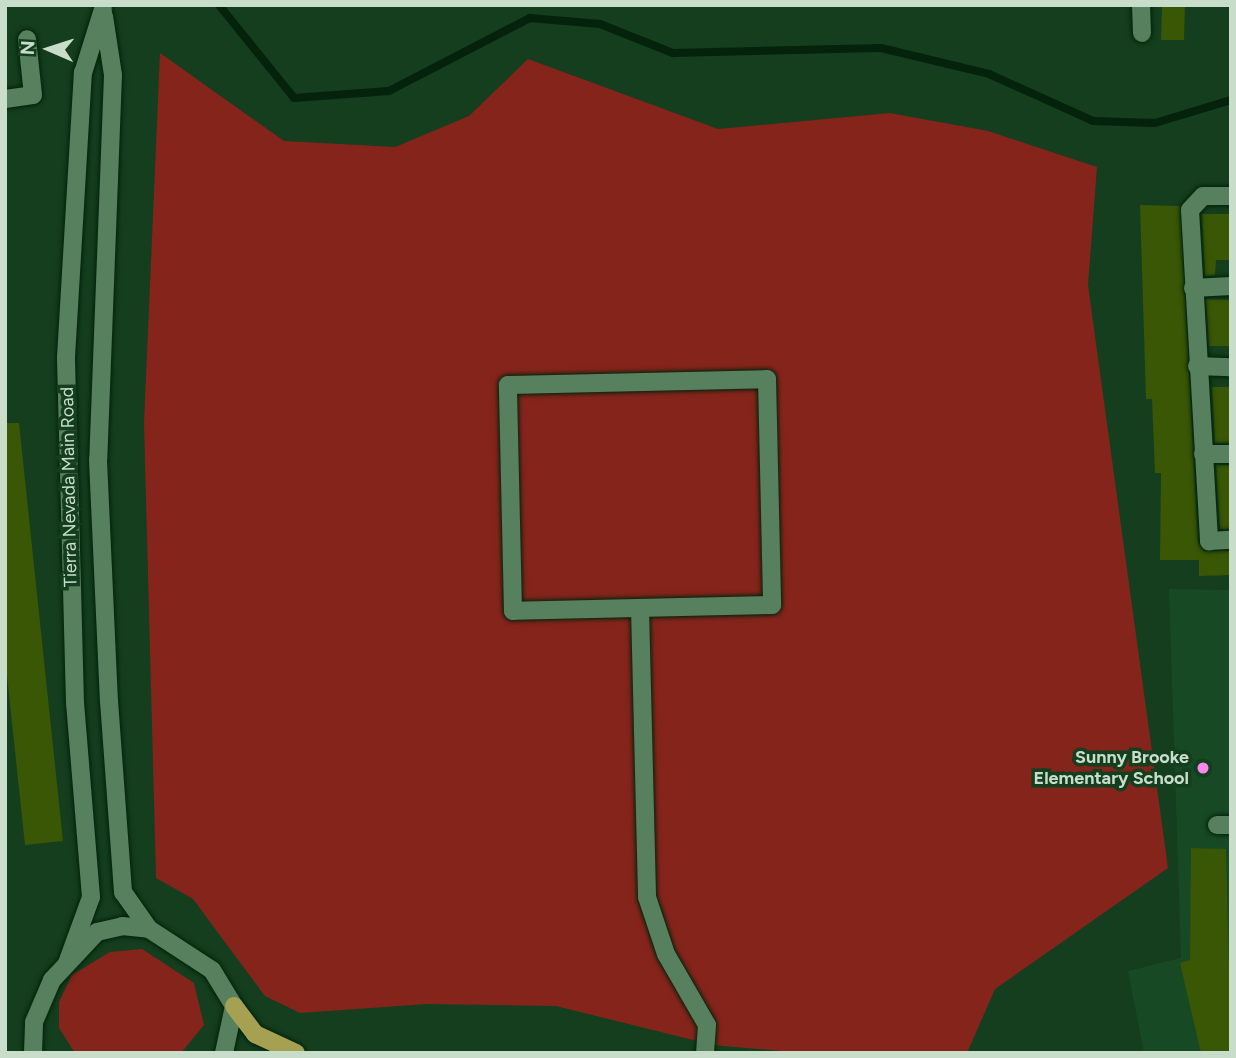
<!DOCTYPE html>
<style>
body{margin:0}
#map{position:relative;width:1236px;height:1058px;overflow:hidden;background:#143e1e;font-family:Figtree,sans-serif}
div>[style]{position:absolute}
.built>*{inset:0;background:#184925}
.green>*{inset:0;background:#85241b}
.stream>*{height:8px;margin:-4px;padding:0 4px;transform-origin:4px;border-radius:4px;background:#05220c}
.building>*{inset:0;background:#395705}
.roads{filter:drop-shadow(0 0 2px #03220b) drop-shadow(0 0 2px #03220b)}
.minor>*{height:18px;margin:-9px;padding:0 9px;transform-origin:9px;border-radius:9px;background:#57815e}
.major>*{height:18px;margin:-9px;padding:0 9px;transform-origin:9px;border-radius:9px;background:#a6a053}
.dots>*{width:19px;height:19px;translate:-50% -50%;box-sizing:border-box;border:4px solid #143e1e;border-radius:50%}
span{translate:-50% -50%;white-space:nowrap;text-align:center;line-height:1.15;-webkit-text-stroke:7px #143e1e;paint-order:stroke}
.street-label{font-size:18px;color:#c8decb}
.poi-label{font-size:18px;color:#c8decb;font-weight:700}
.right{translate:-100% -50%;text-align:right}
.frame{position:absolute;inset:0;border:7px solid #c8decb;pointer-events:none}
.north{position:absolute;left:14px;top:14px;width:70px;height:70px;-webkit-text-stroke:5px #143e1e;paint-order:stroke;rotate:273deg;font-size:19px;font-weight:700;line-height:28px;text-align:center;color:#c8decb}
.north::after{content:'';display:block;margin:auto;width:24px;height:32px;background:#c8decb;clip-path:polygon(50% 0,100% 100%,50% 72%,0 100%)}
</style>
<div id="map">
<div class="built">
<div style="clip-path:polygon(1169px 589px,1231px 590px,1231px 1053px,1144px 1053px,1128px 971px,1181px 958px)"></div>
</div>
<div class="green">
<div style="clip-path:polygon(160px 53px,284px 141px,395px 147px,469px 116px,528px 59px,718px 129px,890px 113px,988px 131px,1097px 167px,1088px 285px,1168px 868px,995px 989px,967px 1053px,806px 1053px,713px 1045px,556px 1006px,427px 1004px,300px 1013px,265px 996px,193px 899px,156px 878px,144px 423px)"></div>
<div style="clip-path:polygon(142px 949px,194px 983px,204px 1025px,181px 1053px,75px 1053px,59px 1028px,59px 1002px,72px 975px,110px 952px)"></div>
</div>
<div class="stream">
<div style="left:219px;top:5px;width:119px;rotate:51.1deg"></div>
<div style="left:294px;top:98px;width:95px;rotate:-4.2deg"></div>
<div style="left:389px;top:91px;width:159px;rotate:-27.4deg"></div>
<div style="left:530px;top:18px;width:70px;rotate:4.9deg"></div>
<div style="left:600px;top:24px;width:79px;rotate:21.7deg"></div>
<div style="left:673px;top:53px;width:208px;rotate:-1.4deg"></div>
<div style="left:881px;top:48px;width:111px;rotate:13.5deg"></div>
<div style="left:989px;top:74px;width:114px;rotate:24.3deg"></div>
<div style="left:1093px;top:121px;width:62px;rotate:1.8deg"></div>
<div style="left:1155px;top:123px;width:79px;rotate:-16.8deg"></div>
</div>
<div class="building">
<div style="clip-path:polygon(1162px 5px,1185px 5px,1184px 40px,1161px 40px)"></div>
<div style="clip-path:polygon(1140px 205px,1180px 206px,1198px 542px,1204px 551px,1231px 551px,1231px 575px,1199px 576px,1199px 560px,1160px 560px,1161px 473px,1155px 473px,1152px 399px,1146px 399px)"></div>
<div style="clip-path:polygon(1202px 214px,1231px 214px,1231px 260px,1216px 260px,1215px 275px,1205px 276px)"></div>
<div style="clip-path:polygon(1206px 299px,1231px 300px,1231px 346px,1209px 346px)"></div>
<div style="clip-path:polygon(1212px 387px,1231px 387px,1231px 443px,1215px 443px)"></div>
<div style="clip-path:polygon(5px 423px,19px 423px,63px 841px,25px 845px,5px 657px)"></div>
<div style="clip-path:polygon(1216px 465px,1231px 465px,1231px 529px,1220px 529px)"></div>
<div style="clip-path:polygon(1191px 848px,1226px 849px,1231px 1053px,1201px 1053px,1180px 963px,1190px 960px)"></div>
</div>
<div class="roads">
<div class="minor">
<div style="left:1141px;top:5px;width:28px;rotate:88deg"></div>
<div style="left:104px;top:16px;width:60px;rotate:81.3deg"></div>
<div style="left:113px;top:75px;width:385px;rotate:92.2deg"></div>
<div style="left:98px;top:460px;width:241px;rotate:87.4deg"></div>
<div style="left:109px;top:701px;width:192px;rotate:85.8deg"></div>
<div style="left:123px;top:892px;width:45px;rotate:54.9deg"></div>
<div style="left:5px;top:99px;width:28px;rotate:-8deg"></div>
<div style="left:33px;top:95px;width:56px;rotate:-96.1deg"></div>
<div style="left:1231px;top:196px;width:28px;rotate:180deg"></div>
<div style="left:1203px;top:196px;width:19px;rotate:133deg"></div>
<div style="left:1190px;top:210px;width:332px;rotate:86.7deg"></div>
<div style="left:1209px;top:541px;width:22px;rotate:-3deg"></div>
<div style="left:1193px;top:288px;width:38px;rotate:-3deg"></div>
<div style="left:1197px;top:366px;width:34px;rotate:2deg"></div>
<div style="left:767px;top:379px;width:226px;rotate:88.7deg"></div>
<div style="left:772px;top:605px;width:259px;rotate:178.7deg"></div>
<div style="left:513px;top:611px;width:226px;rotate:-91.3deg"></div>
<div style="left:508px;top:385px;width:259px;rotate:-1.3deg"></div>
<div style="left:1203px;top:454px;width:28px"></div>
<div style="left:640px;top:608px;width:289px;rotate:88.6deg"></div>
<div style="left:647px;top:897px;width:60px;rotate:71.6deg"></div>
<div style="left:666px;top:954px;width:82px;rotate:60deg"></div>
<div style="left:707px;top:1025px;width:28px;rotate:94deg"></div>
<div style="left:1217px;top:825px;width:14px"></div>
<div style="left:67px;top:963px;width:70px;rotate:-70deg"></div>
<div style="left:91px;top:897px;width:195px;rotate:-94.7deg"></div>
<div style="left:75px;top:703px;width:346px;rotate:-91.5deg"></div>
<div style="left:66px;top:357px;width:285px;rotate:-86.6deg"></div>
<div style="left:83px;top:73px;width:67px;rotate:-72.6deg"></div>
<div style="left:33px;top:1053px;width:31px;rotate:-88deg"></div>
<div style="left:34px;top:1022px;width:46px;rotate:-66.8deg"></div>
<div style="left:52px;top:980px;width:66px;rotate:-46.8deg"></div>
<div style="left:97px;top:932px;width:26px;rotate:-13deg"></div>
<div style="left:122px;top:926px;width:27px;rotate:6deg"></div>
<div style="left:149px;top:929px;width:75px;rotate:33.1deg"></div>
<div style="left:212px;top:970px;width:42px;rotate:58.6deg"></div>
<div style="left:234px;top:1006px;width:48px;rotate:102deg"></div>
</div>
<div class="major">
<div style="left:234px;top:1006px;width:35px;rotate:53deg"></div>
<div style="left:255px;top:1034px;width:45px;rotate:24.9deg"></div>
</div>
</div>
<div class="dots">
<div style="left:1203px;top:768px;background:#f589ef"></div>
</div>
<div class="street-label">
<span style="left:69px;top:487px;rotate:-91deg">Tierra Nevada Main Road</span>
</div>
<div class="poi-label">
<span class="right" style="left:1189px;top:768px">Sunny Brooke<br>Elementary School</span>
</div>
<div class="frame"></div>
<div class="north">N</div>
</div>
